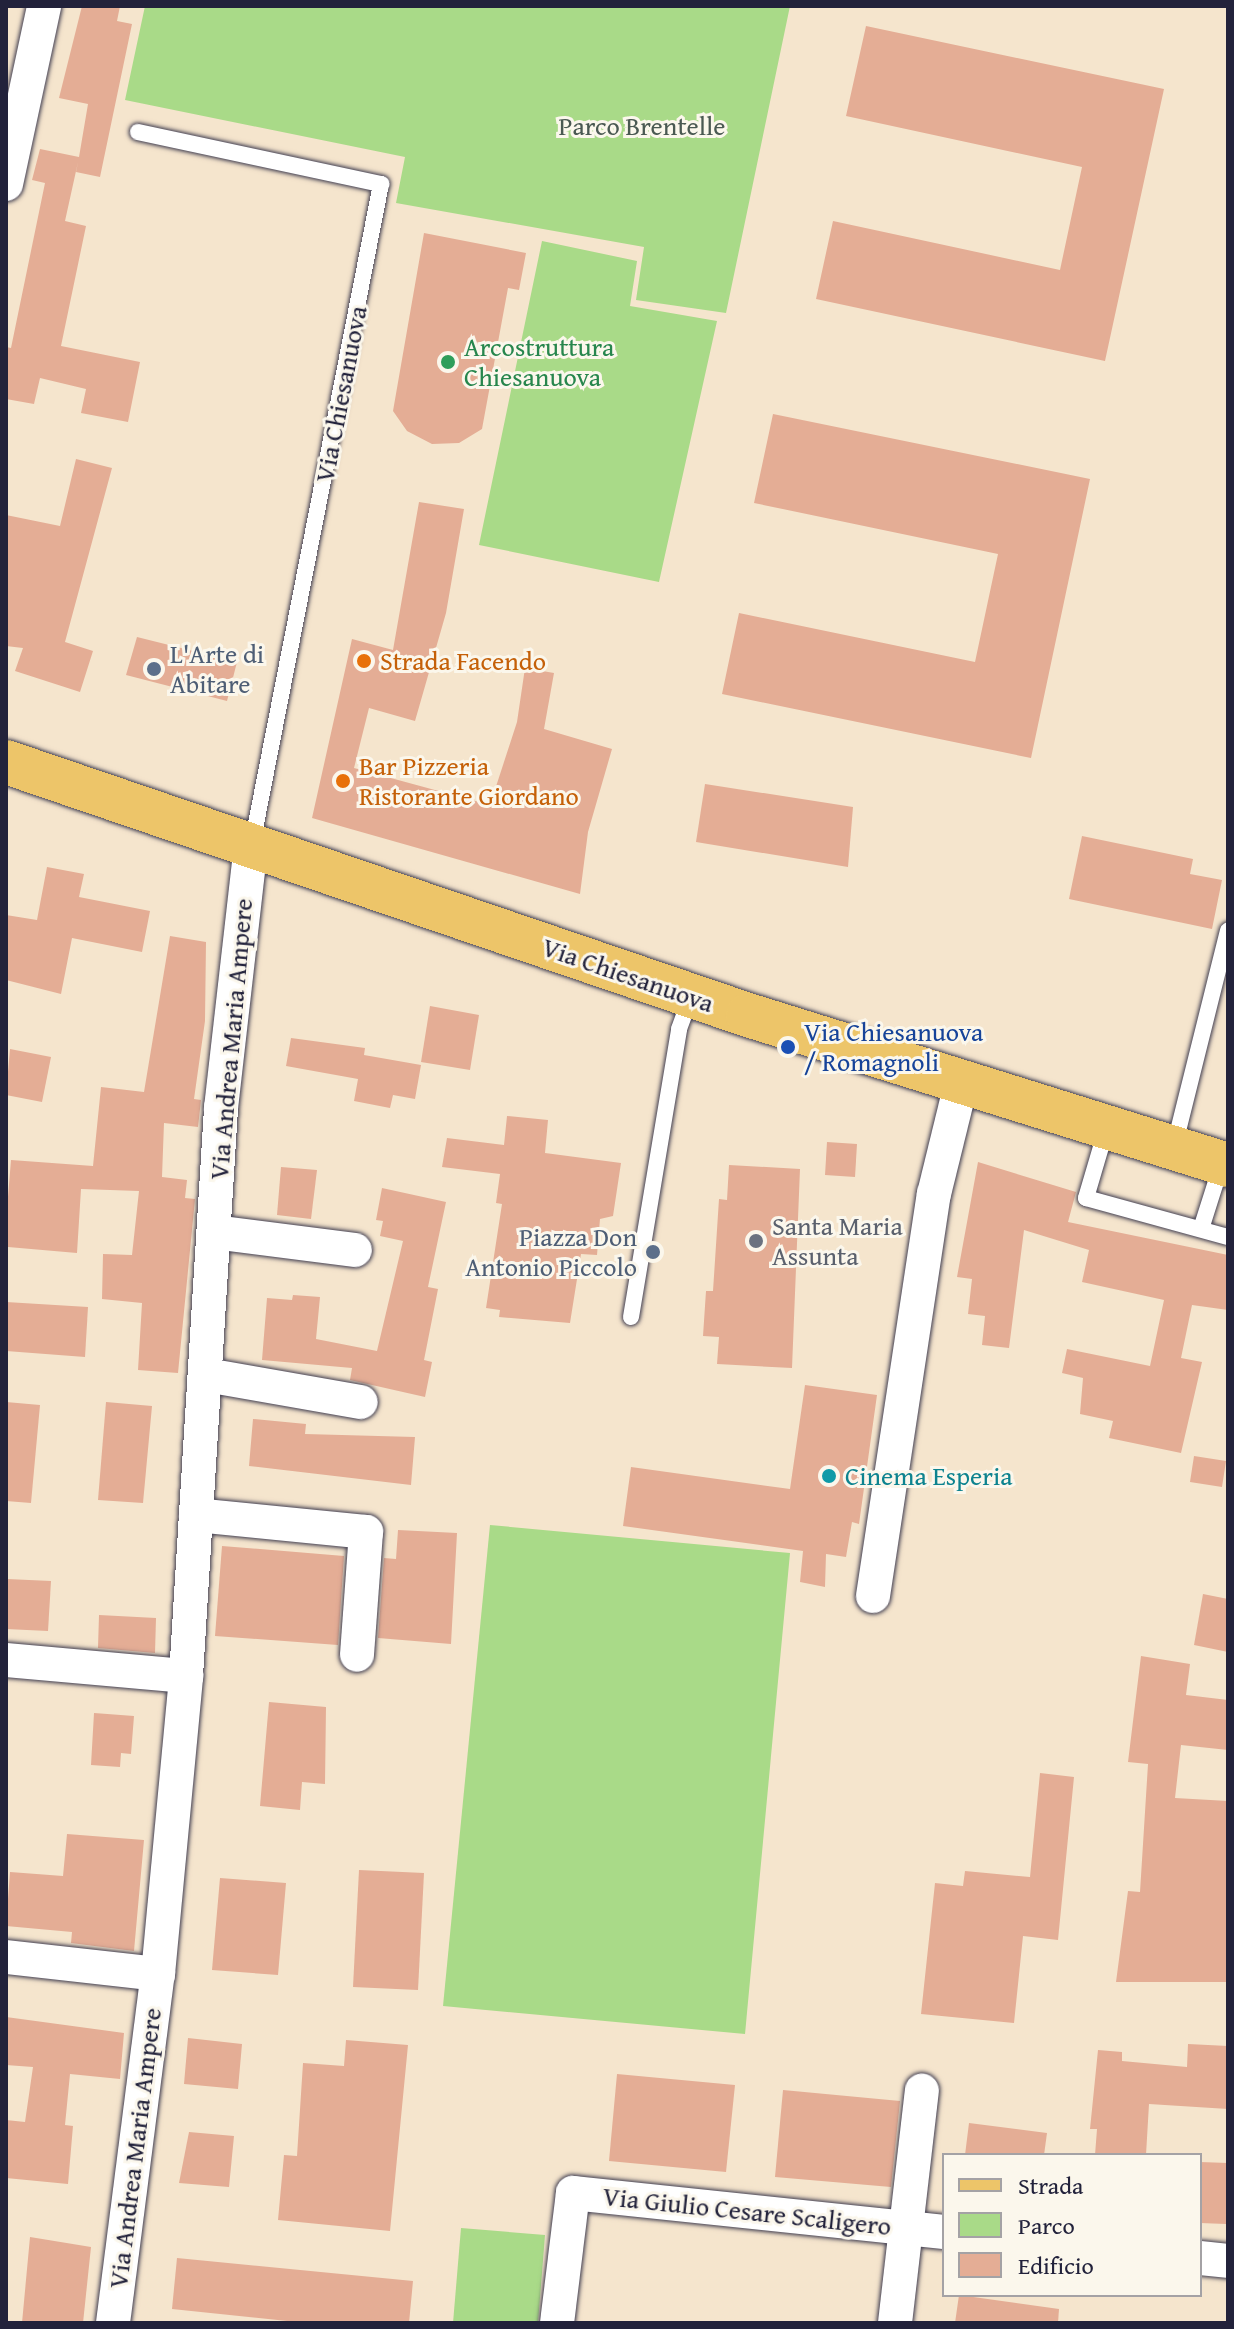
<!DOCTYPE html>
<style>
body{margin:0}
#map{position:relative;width:1234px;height:2329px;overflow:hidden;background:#f5e5cd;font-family:"Gentium Book Plus",serif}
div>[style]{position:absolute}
.green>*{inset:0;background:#a9da88}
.building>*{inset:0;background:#e4ad95}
.roads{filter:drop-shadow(0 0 2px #423f51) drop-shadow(0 0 2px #423f51)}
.service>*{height:16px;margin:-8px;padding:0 8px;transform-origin:8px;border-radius:8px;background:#fff}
.minor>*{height:34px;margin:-17px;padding:0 17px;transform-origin:17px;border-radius:17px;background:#fff}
.primary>*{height:44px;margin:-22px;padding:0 22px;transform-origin:22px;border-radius:22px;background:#edc569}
.dots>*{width:22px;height:22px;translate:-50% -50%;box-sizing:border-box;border:4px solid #fbf7ec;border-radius:50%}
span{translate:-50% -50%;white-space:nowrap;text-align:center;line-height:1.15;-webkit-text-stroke:6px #fbf7ec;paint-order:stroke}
.park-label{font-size:26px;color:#4a5952}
.leisure-label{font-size:26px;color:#27864d}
.left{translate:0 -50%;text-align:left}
.street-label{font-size:26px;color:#22223b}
.service-label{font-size:26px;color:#4e5e75}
.right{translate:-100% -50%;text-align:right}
.food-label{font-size:26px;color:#c56008}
.transit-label{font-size:26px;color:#164399}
.worship-label{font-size:26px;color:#5b616d}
.culture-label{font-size:26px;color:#0d838f}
.frame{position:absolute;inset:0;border:8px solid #22223b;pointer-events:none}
.legend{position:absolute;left:942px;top:2153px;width:260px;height:144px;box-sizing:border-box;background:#fbf7ec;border:2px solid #a4a2a5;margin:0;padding:10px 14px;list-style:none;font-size:24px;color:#22223b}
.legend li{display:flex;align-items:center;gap:16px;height:40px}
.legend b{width:40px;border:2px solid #a4a2a5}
</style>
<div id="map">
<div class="green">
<div style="clip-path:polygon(145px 6px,790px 6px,726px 313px,636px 300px,644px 247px,396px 203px,405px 157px,125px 100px)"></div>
<div style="clip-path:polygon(542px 241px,637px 261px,630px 306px,717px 321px,659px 582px,479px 545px)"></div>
<div style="clip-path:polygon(490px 1525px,790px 1553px,745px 2034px,443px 2006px)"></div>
<div style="clip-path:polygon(461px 2228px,545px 2235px,538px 2323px,453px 2323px)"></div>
</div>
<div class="building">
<div style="clip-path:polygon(82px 6px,120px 6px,117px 21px,132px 24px,100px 177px,76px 172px,78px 162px,65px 221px,86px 226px,61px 346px,140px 362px,128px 422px,81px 413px,86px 389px,40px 378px,34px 404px,6px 399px,6px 347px,11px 348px,45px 183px,32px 180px,40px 149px,79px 157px,88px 104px,59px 98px)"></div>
<div style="clip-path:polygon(866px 26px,1164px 89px,1105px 361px,816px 299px,833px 221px,1060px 270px,1082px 167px,846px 116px)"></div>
<div style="clip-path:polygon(424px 233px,526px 253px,519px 290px,508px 288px,482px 429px,459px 443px,432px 444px,407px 431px,393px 411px)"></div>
<div style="clip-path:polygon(773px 414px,1090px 479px,1031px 758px,722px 694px,739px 613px,975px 662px,998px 554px,754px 503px)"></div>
<div style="clip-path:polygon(76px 459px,112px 468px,65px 642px,93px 651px,80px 692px,15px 671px,23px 648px,6px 646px,6px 515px,60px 526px)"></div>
<div style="clip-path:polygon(419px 502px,464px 509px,446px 613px,415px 721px,369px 708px,354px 768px,490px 805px,517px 722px,525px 668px,554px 673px,544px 729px,612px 749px,588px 832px,580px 894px,312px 818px,352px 639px,393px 650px)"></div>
<div style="clip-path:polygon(137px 637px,237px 662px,227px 701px,126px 675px)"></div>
<div style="clip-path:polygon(705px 784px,853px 807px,848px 867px,696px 842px)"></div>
<div style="clip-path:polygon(1082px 836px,1193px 859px,1190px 874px,1222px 880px,1212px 929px,1069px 899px)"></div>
<div style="clip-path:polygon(47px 867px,84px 874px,79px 897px,150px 911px,142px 952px,72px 938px,61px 994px,6px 980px,6px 915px,37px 920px)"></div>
<div style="clip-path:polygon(170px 936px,206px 942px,205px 1021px,194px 1099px,201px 1100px,198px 1127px,164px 1123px,162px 1177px,187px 1180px,185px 1198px,195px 1199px,178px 1373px,138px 1370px,142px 1303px,102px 1299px,103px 1254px,132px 1255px,139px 1191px,81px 1189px,77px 1253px,8px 1247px,7px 1209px,11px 1160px,93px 1166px,101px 1087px,144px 1092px)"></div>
<div style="clip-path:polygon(430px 1006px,479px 1015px,470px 1070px,421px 1062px)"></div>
<div style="clip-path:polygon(291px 1038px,365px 1048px,364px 1055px,421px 1065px,415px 1099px,393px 1095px,390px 1108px,354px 1101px,358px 1079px,286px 1066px)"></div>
<div style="clip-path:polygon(10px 1049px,51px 1057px,42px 1102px,6px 1095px)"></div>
<div style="clip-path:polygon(507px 1116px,548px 1120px,545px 1153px,621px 1163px,613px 1216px,600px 1219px,597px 1255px,581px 1254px,570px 1323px,499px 1317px,500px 1310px,486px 1308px,502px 1204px,496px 1203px,500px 1174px,442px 1167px,447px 1138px,504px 1145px)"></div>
<div style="clip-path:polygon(827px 1142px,857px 1144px,855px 1177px,825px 1175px)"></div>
<div style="clip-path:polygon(978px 1162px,1076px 1192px,1068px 1222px,1228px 1255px,1228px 1310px,1192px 1305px,1181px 1358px,1202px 1362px,1181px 1453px,1109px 1438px,1113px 1421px,1080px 1414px,1083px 1378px,1062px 1373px,1067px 1349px,1150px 1366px,1164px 1300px,1082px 1282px,1089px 1250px,1024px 1230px,1009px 1348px,982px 1345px,985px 1316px,968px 1314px,972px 1279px,957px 1277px)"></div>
<div style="clip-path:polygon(729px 1165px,800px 1169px,792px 1368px,717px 1364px,719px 1337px,703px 1336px,706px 1291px,713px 1291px,719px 1199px,727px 1200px)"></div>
<div style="clip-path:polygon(281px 1167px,317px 1170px,311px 1219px,277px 1215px)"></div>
<div style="clip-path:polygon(382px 1188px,446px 1202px,428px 1287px,438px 1289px,424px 1360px,432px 1362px,425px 1397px,350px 1380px,352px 1368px,262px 1360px,267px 1298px,292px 1300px,293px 1295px,320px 1297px,316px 1339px,377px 1351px,403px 1241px,380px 1236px,383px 1221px,376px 1220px)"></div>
<div style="clip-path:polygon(6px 1302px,88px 1307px,85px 1357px,6px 1351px)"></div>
<div style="clip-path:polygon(805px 1385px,877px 1395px,859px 1524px,852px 1522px,846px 1557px,826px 1554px,825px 1587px,800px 1582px,803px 1551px,623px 1526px,631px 1467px,790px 1489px)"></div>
<div style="clip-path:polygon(6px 1402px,40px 1405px,31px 1503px,6px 1501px)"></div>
<div style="clip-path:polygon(106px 1402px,152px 1406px,143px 1503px,98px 1500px)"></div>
<div style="clip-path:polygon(253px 1419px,306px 1424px,305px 1434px,415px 1437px,411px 1485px,249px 1466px)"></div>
<div style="clip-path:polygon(1194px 1456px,1226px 1461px,1222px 1487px,1190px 1482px)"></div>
<div style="clip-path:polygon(398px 1530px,457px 1533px,451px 1644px,378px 1638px,384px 1558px,396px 1559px)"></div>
<div style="clip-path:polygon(222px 1546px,344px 1556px,338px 1645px,215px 1636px)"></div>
<div style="clip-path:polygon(7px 1579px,51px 1581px,48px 1631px,6px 1629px)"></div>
<div style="clip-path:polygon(1203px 1594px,1228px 1599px,1228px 1652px,1194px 1645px)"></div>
<div style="clip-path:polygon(99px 1615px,156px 1618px,155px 1653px,98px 1648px)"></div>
<div style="clip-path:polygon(1141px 1656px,1190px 1664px,1186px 1695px,1228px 1700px,1228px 1750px,1181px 1745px,1175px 1798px,1228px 1801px,1228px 1982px,1116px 1982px,1128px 1891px,1140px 1892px,1148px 1764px,1128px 1762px)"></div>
<div style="clip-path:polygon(269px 1702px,326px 1707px,325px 1784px,302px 1782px,300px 1810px,260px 1806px)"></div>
<div style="clip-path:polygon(94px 1713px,134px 1716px,131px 1754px,121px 1753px,120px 1767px,91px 1765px)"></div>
<div style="clip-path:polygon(1040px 1773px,1074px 1777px,1058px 1940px,1023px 1936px,1014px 2023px,921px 2014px,935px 1883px,963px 1886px,965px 1871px,1030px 1877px)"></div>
<div style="clip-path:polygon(67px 1834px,144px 1840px,134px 1951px,71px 1943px,72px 1932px,6px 1926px,10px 1872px,63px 1876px)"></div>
<div style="clip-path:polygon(359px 1870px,424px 1873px,418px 1990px,353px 1987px)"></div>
<div style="clip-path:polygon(220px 1878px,286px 1883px,278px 1975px,212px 1970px)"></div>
<div style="clip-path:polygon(6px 2017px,124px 2033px,120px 2079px,70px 2074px,65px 2125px,73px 2126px,68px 2184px,6px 2178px,6px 2120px,25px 2122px,33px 2067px,6px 2065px)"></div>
<div style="clip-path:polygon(188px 2038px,242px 2044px,238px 2089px,184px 2084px)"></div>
<div style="clip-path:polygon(346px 2040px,408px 2045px,390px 2231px,278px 2220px,284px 2155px,297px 2156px,303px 2063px,344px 2066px)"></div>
<div style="clip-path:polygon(1188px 2044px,1228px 2046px,1228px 2109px,1149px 2104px,1146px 2155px,1095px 2155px,1097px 2129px,1090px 2129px,1098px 2050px,1122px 2052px,1122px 2061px,1187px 2067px)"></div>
<div style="clip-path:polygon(617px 2074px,735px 2085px,726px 2172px,609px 2161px)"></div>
<div style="clip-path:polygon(783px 2090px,900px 2101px,891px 2187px,775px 2177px)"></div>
<div style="clip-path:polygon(969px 2123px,1047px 2133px,1044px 2155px,965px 2155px)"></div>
<div style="clip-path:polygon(189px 2132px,234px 2136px,229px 2187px,179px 2183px)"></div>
<div style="clip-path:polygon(1200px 2162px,1228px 2163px,1226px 2224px,1200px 2223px)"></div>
<div style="clip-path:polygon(30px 2237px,91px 2247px,83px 2323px,22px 2323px)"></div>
<div style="clip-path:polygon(177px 2258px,413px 2281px,409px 2323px,306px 2323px,172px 2309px)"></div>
<div style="clip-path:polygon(959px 2295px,1059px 2309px,1058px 2323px,955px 2323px)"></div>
</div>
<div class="roads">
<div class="service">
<div style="left:138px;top:132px;width:249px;rotate:12.1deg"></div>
<div style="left:381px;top:184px;width:672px;rotate:101.06deg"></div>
<div style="left:1106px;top:1130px;width:71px;rotate:106.4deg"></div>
<div style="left:1086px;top:1198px;width:147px;rotate:15.4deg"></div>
<div style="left:1174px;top:1147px;width:223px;rotate:-76deg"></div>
<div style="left:1201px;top:1229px;width:66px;rotate:-72.4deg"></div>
<div style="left:631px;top:1317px;width:292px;rotate:-80.5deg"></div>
<div style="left:679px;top:1029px;width:33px;rotate:-70deg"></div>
</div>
<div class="minor">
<div style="left:6px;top:184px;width:182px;rotate:-77.9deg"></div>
<div style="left:214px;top:1232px;width:142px;rotate:7.3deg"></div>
<div style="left:206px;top:1375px;width:157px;rotate:9.9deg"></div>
<div style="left:196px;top:1515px;width:171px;rotate:5.7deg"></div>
<div style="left:366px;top:1532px;width:123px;rotate:94.2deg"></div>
<div style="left:873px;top:1596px;width:407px;rotate:-81.4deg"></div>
<div style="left:934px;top:1194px;width:117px;rotate:-76.2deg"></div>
<div style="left:6px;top:1660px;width:181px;rotate:5.1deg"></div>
<div style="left:6px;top:1957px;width:153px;rotate:6.4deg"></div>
<div style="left:1200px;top:2258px;width:28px;rotate:6deg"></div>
<div style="left:113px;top:2323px;width:352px;rotate:-82.7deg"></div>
<div style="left:158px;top:1974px;width:299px;rotate:-84.6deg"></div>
<div style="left:186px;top:1676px;width:569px;rotate:-86.47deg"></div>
<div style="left:221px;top:1108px;width:264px;rotate:-83.5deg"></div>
<div style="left:557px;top:2323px;width:131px;rotate:-83deg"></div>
<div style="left:573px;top:2193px;width:373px;rotate:6deg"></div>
<div style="left:895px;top:2323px;width:234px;rotate:-83.4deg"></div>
</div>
<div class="primary">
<div style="left:6px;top:762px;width:784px;rotate:18.83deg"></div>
<div style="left:748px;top:1015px;width:503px;rotate:17.35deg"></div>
</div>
</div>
<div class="dots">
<div style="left:448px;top:362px;background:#2e9e5b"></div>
<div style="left:364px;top:661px;background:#e8710a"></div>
<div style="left:154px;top:669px;background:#5c6f8a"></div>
<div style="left:343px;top:781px;background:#e8710a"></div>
<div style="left:788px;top:1047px;background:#1a4fb4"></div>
<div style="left:756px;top:1241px;background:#6b7280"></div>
<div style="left:653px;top:1252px;background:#5c6f8a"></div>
<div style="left:829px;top:1476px;background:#0f9aa8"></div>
</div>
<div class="park-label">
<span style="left:642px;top:126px">Parco Brentelle</span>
</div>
<div class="leisure-label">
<span class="left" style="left:464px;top:362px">Arcostruttura<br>Chiesanuova</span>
</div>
<div class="street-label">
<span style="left:341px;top:394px;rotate:-79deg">Via Chiesanuova</span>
<span style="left:628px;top:975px;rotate:19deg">Via Chiesanuova</span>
<span style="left:231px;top:1039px;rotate:-85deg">Via Andrea Maria Ampere</span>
<span style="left:135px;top:2148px;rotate:-83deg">Via Andrea Maria Ampere</span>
<span style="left:747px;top:2211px;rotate:6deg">Via Giulio Cesare Scaligero</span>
</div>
<div class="service-label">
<span class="left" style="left:170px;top:669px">L'Arte di<br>Abitare</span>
<span class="right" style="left:637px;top:1252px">Piazza Don<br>Antonio Piccolo</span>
</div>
<div class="food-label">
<span class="left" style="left:380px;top:661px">Strada Facendo</span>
<span class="left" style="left:359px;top:781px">Bar Pizzeria<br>Ristorante Giordano</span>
</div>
<div class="transit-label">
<span class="left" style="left:804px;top:1047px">Via Chiesanuova<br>/ Romagnoli</span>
</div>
<div class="worship-label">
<span class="left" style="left:772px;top:1241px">Santa Maria<br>Assunta</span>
</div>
<div class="culture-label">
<span class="left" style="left:845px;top:1476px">Cinema Esperia</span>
</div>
<div class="frame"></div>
<ul class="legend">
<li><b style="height:10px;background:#edc569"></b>Strada</li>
<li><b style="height:22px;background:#a9da88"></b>Parco</li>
<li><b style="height:22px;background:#e4ad95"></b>Edificio</li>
</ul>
</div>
